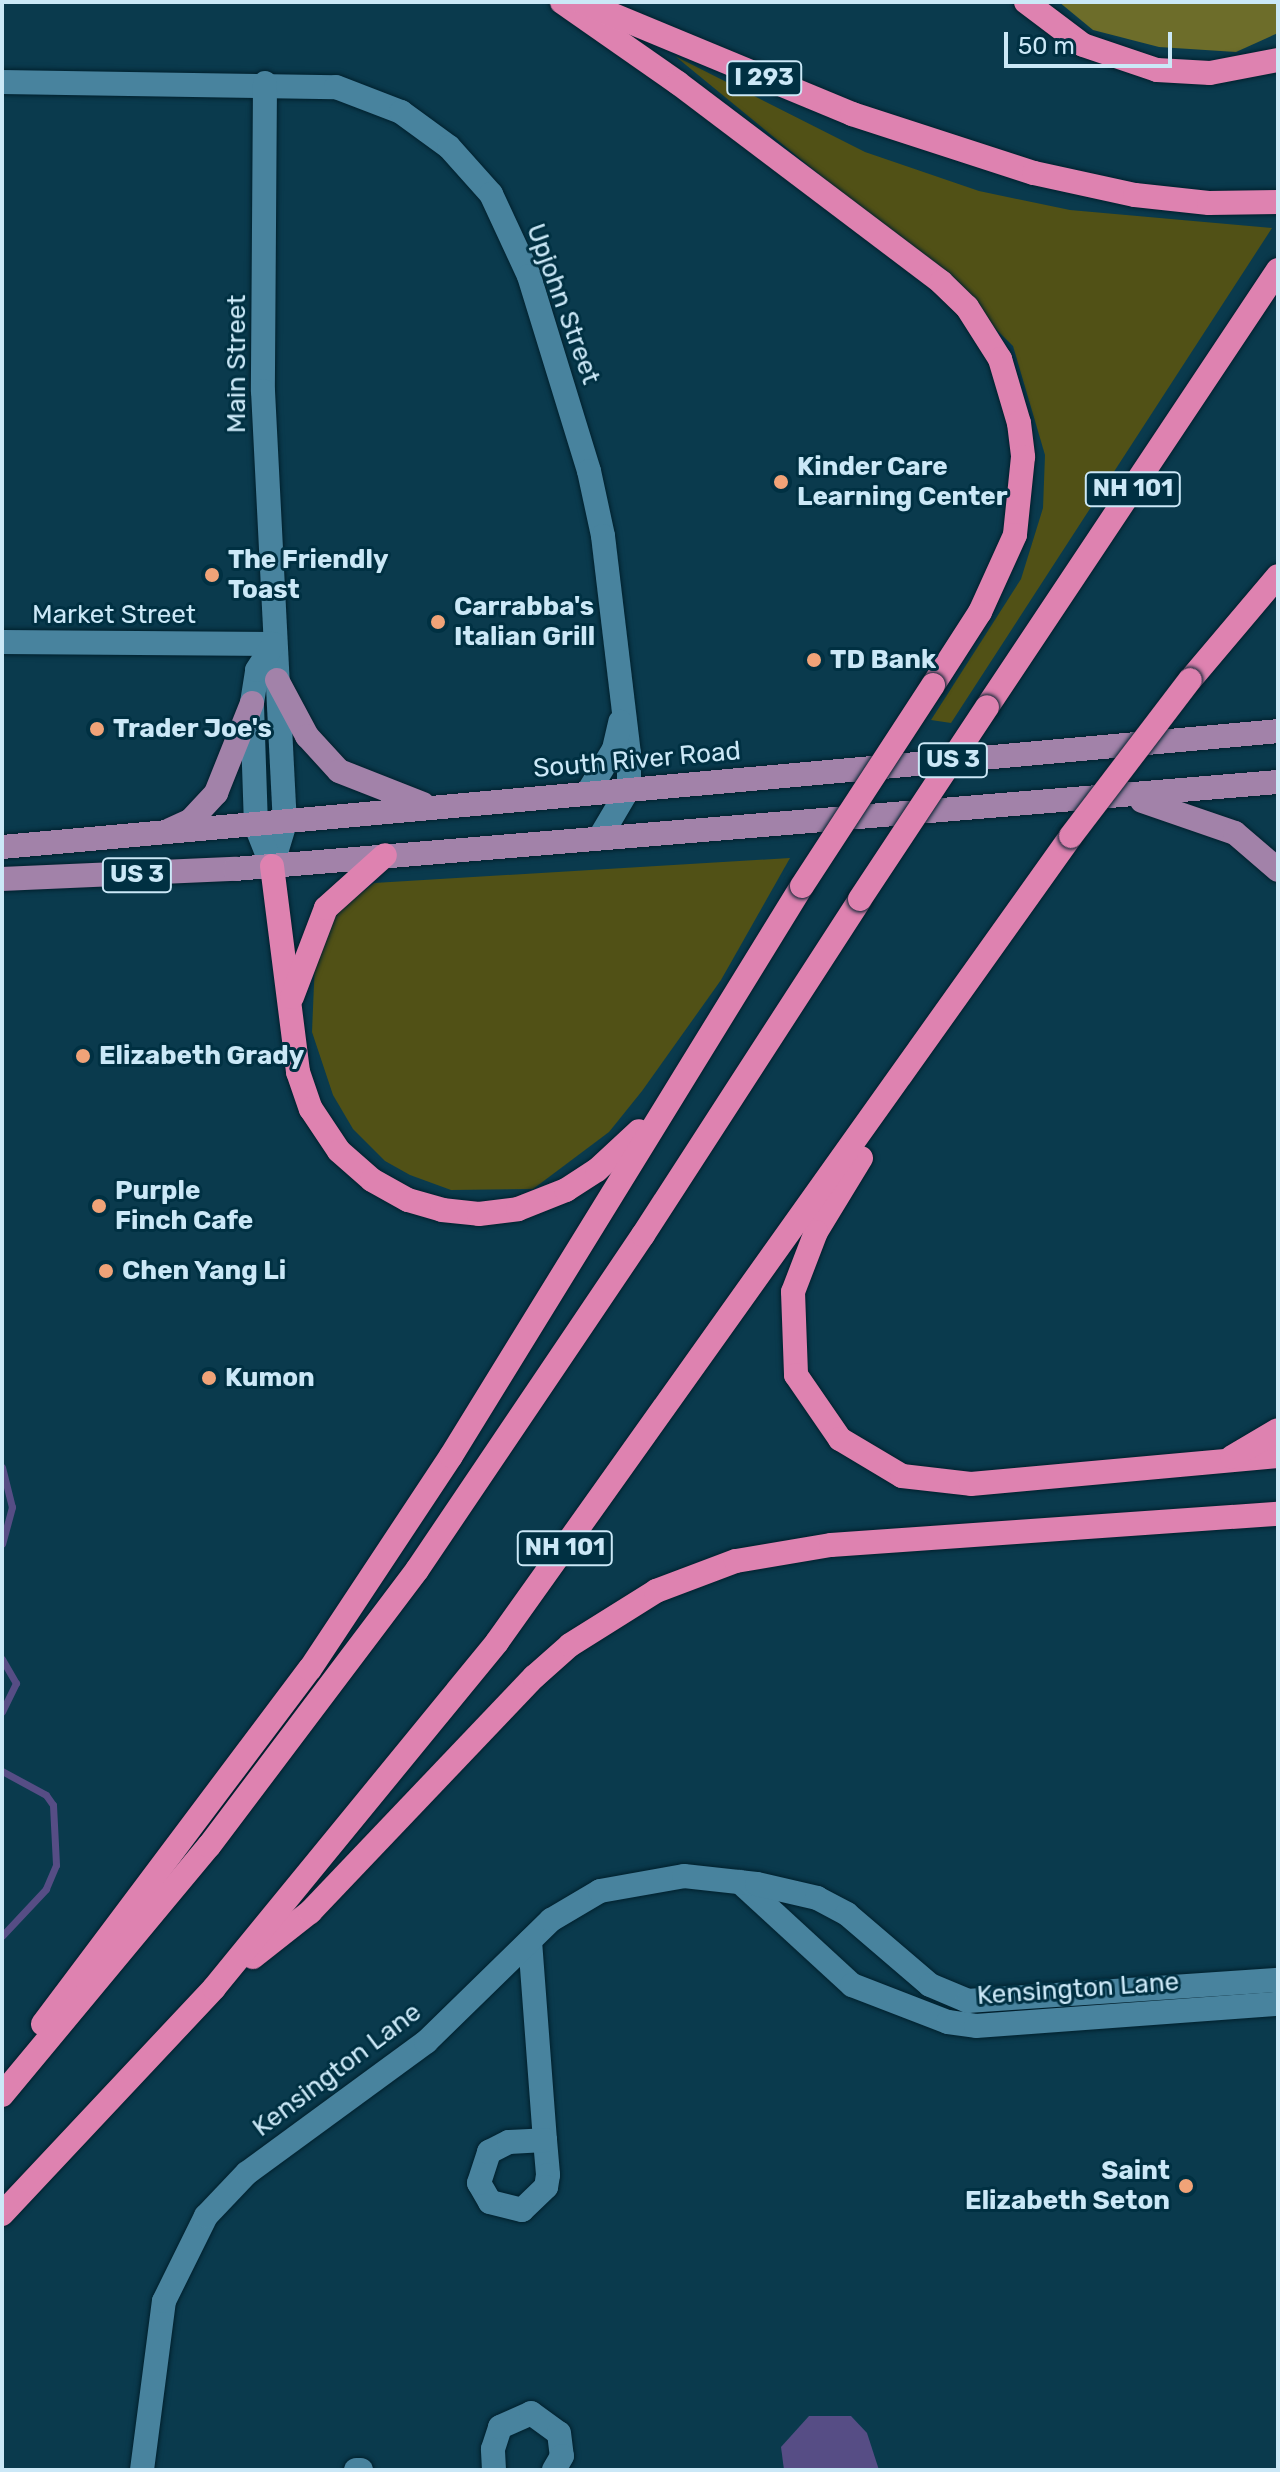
<!DOCTYPE html>
<style>
body{margin:0}
#map{position:relative;width:1280px;height:2472px;overflow:hidden;background:#0a3a4d;font-family:Rubik,sans-serif}
div>[style]{position:absolute}
.green>*{inset:0;background:#515116}
.forest>*{inset:0;background:#6d6d2a}
.water>*{inset:0;background:#564d85}
.stream>*{height:7px;margin:-3.5px;padding:0 3.5px;transform-origin:3.5px;border-radius:3.5px;background:#564d85}
.roads{filter:drop-shadow(0 0 2px #01202d) drop-shadow(0 0 2px #01202d)}
.minor>*{height:24px;margin:-12px;padding:0 12px;transform-origin:12px;border-radius:12px;background:#48839e}
.major>*{height:24px;margin:-12px;padding:0 12px;transform-origin:12px;border-radius:12px;background:#a282a9}
.highway>*{height:24px;margin:-12px;padding:0 12px;transform-origin:12px;border-radius:12px;background:#de82b0}
.bridges{filter:drop-shadow(0 0 2px #01202d) drop-shadow(0 0 2px #01202d)}
.highway-bridge>*{height:24px;margin:-12px;padding:0 12px;transform-origin:12px;border-radius:12px;background:#de82b0}
.dots>*{width:22px;height:22px;translate:-50% -50%;box-sizing:border-box;border:4px solid #003042;border-radius:50%}
span{translate:-50% -50%;white-space:nowrap;text-align:center;line-height:1.15;-webkit-text-stroke:6px #003042;paint-order:stroke}
.shield-label span{padding:2px 6px;background:#003042;border:2px solid;border-radius:6px;-webkit-text-stroke-width:0}
.shield-label{font-size:24px;color:#cbe8f7;font-weight:700}
.street-label{font-size:26px;color:#cbe8f7}
.poi-label{font-size:26px;color:#cbe8f7;font-weight:700}
.left{translate:0 -50%;text-align:left}
.right{translate:-100% -50%;text-align:right}
.frame{position:absolute;inset:0;border:4px solid #cbe8f7;pointer-events:none}
.scale{position:absolute;left:1004px;top:32px;width:168px;height:36px;box-sizing:border-box;border:4px solid #cbe8f7;border-top:0;padding-left:10px;font-size:24px;line-height:28px;white-space:nowrap;color:#cbe8f7;-webkit-text-stroke:6px #003042;paint-order:stroke}
</style>
<div id="map">
<div class="green">
<div style="clip-path:polygon(675px 56px,865px 152px,979px 191px,1070px 210px,1272px 228px,951px 723px,931px 720px,1021px 579px,1043px 508px,1045px 455px,1013px 346px,938px 272px)"></div>
<div style="clip-path:polygon(790px 858px,721px 980px,642px 1091px,609px 1132px,533px 1189px,451px 1190px,410px 1175px,385px 1161px,353px 1129px,333px 1095px,312px 1032px,315px 960px,338px 911px,374px 883px)"></div>
</div>
<div class="forest">
<div style="clip-path:polygon(1059px 2px,1278px 2px,1278px 33px,1236px 52px,1159px 47px,1093px 30px)"></div>
</div>
<div class="water">
<div style="clip-path:polygon(809px 2416px,851px 2416px,867px 2433px,879px 2470px,784px 2470px,781px 2447px)"></div>
</div>
<div class="stream">
<div style="left:2px;top:1467px;width:41px;rotate:76deg"></div>
<div style="left:12px;top:1507px;width:38px;rotate:105deg"></div>
<div style="left:2px;top:1659px;width:28px;rotate:60deg"></div>
<div style="left:16px;top:1683px;width:32px;rotate:116deg"></div>
<div style="left:2px;top:1771px;width:50px;rotate:28.6deg"></div>
<div style="left:46px;top:1795px;width:12px;rotate:55deg"></div>
<div style="left:53px;top:1805px;width:60px;rotate:87.1deg"></div>
<div style="left:56px;top:1865px;width:26px;rotate:113deg"></div>
<div style="left:46px;top:1889px;width:64px;rotate:133.1deg"></div>
</div>
<div class="roads">
<div class="minor">
<div style="left:2px;top:82px;width:334px;rotate:0.9deg"></div>
<div style="left:336px;top:87px;width:70px;rotate:21deg"></div>
<div style="left:401px;top:112px;width:59px;rotate:36.1deg"></div>
<div style="left:449px;top:147px;width:63px;rotate:48.2deg"></div>
<div style="left:491px;top:194px;width:90px;rotate:65.1deg"></div>
<div style="left:529px;top:276px;width:204px;rotate:72.9deg"></div>
<div style="left:589px;top:471px;width:66px;rotate:77.8deg"></div>
<div style="left:603px;top:536px;width:219px;rotate:83.2deg"></div>
<div style="left:629px;top:753px;width:35px;rotate:90deg"></div>
<div style="left:629px;top:788px;width:57px;rotate:120.6deg"></div>
<div style="left:265px;top:83px;width:308px;rotate:90.4deg"></div>
<div style="left:263px;top:391px;width:433px;rotate:87.1deg"></div>
<div style="left:285px;top:823px;width:45px;rotate:106.8deg"></div>
<div style="left:2px;top:642px;width:272px;rotate:0.4deg"></div>
<div style="left:588px;top:792px;width:50px;rotate:-58.8deg"></div>
<div style="left:614px;top:749px;width:28px;rotate:-77deg"></div>
<div style="left:272px;top:866px;width:43px;rotate:-111.8deg"></div>
<div style="left:256px;top:826px;width:123px;rotate:-91.9deg"></div>
<div style="left:252px;top:703px;width:33px;rotate:-81deg"></div>
<div style="left:257px;top:670px;width:31px;rotate:-57deg"></div>
<div style="left:740px;top:1882px;width:152px;rotate:42.6deg"></div>
<div style="left:852px;top:1985px;width:103px;rotate:21.1deg"></div>
<div style="left:948px;top:2022px;width:28px;rotate:8deg"></div>
<div style="left:976px;top:2026px;width:303px;rotate:-4.2deg"></div>
<div style="left:530px;top:1941px;width:200px;rotate:85.7deg"></div>
<div style="left:545px;top:2140px;width:35px;rotate:85deg"></div>
<div style="left:548px;top:2175px;width:12px;rotate:99deg"></div>
<div style="left:546px;top:2187px;width:33px;rotate:136deg"></div>
<div style="left:522px;top:2210px;width:33px;rotate:-166deg"></div>
<div style="left:490px;top:2202px;width:22px;rotate:-120deg"></div>
<div style="left:479px;top:2183px;width:33px;rotate:-72deg"></div>
<div style="left:489px;top:2152px;width:22px;rotate:-27deg"></div>
<div style="left:509px;top:2142px;width:36px;rotate:-3deg"></div>
<div style="left:142px;top:2470px;width:170px;rotate:-82.6deg"></div>
<div style="left:164px;top:2301px;width:95px;rotate:-63.7deg"></div>
<div style="left:206px;top:2216px;width:59px;rotate:-46.4deg"></div>
<div style="left:247px;top:2173px;width:222px;rotate:-36.2deg"></div>
<div style="left:426px;top:2042px;width:175px;rotate:-44.3deg"></div>
<div style="left:551px;top:1920px;width:57px;rotate:-30.6deg"></div>
<div style="left:600px;top:1891px;width:85px;rotate:-10.1deg"></div>
<div style="left:684px;top:1876px;width:73px;rotate:6.3deg"></div>
<div style="left:757px;top:1884px;width:62px;rotate:13.1deg"></div>
<div style="left:817px;top:1898px;width:34px;rotate:28deg"></div>
<div style="left:847px;top:1914px;width:109px;rotate:40.5deg"></div>
<div style="left:930px;top:1985px;width:41px;rotate:22.8deg"></div>
<div style="left:968px;top:2001px;width:311px;rotate:-3.9deg"></div>
<div style="left:356px;top:2470px;width:5px"></div>
<div style="left:494px;top:2470px;width:21px;rotate:-93deg"></div>
<div style="left:493px;top:2449px;width:23px;rotate:-72deg"></div>
<div style="left:500px;top:2427px;width:34px;rotate:-24deg"></div>
<div style="left:531px;top:2413px;width:34px;rotate:36deg"></div>
<div style="left:559px;top:2433px;width:23px;rotate:83deg"></div>
<div style="left:562px;top:2456px;width:16px;rotate:120deg"></div>
</div>
<div class="major">
<div style="left:277px;top:680px;width:64px;rotate:61.8deg"></div>
<div style="left:307px;top:736px;width:47px;rotate:47.6deg"></div>
<div style="left:339px;top:771px;width:90px;rotate:21.4deg"></div>
<div style="left:1142px;top:801px;width:98px;rotate:19deg"></div>
<div style="left:1235px;top:833px;width:57px;rotate:40.7deg"></div>
<div style="left:170px;top:830px;width:23px;rotate:-25deg"></div>
<div style="left:191px;top:820px;width:37px;rotate:-47deg"></div>
<div style="left:216px;top:793px;width:97px;rotate:-68.2deg"></div>
<div style="left:2px;top:847px;width:1281px;rotate:-5.19deg"></div>
<div style="left:2px;top:879px;width:233px;rotate:-2.5deg"></div>
<div style="left:235px;top:869px;width:1047px;rotate:-4.77deg"></div>
</div>
<div class="highway">
<div style="left:562px;top:2px;width:141px;rotate:34.9deg"></div>
<div style="left:678px;top:83px;width:330px;rotate:37.1deg"></div>
<div style="left:941px;top:282px;width:36px;rotate:44deg"></div>
<div style="left:967px;top:307px;width:62px;rotate:57.6deg"></div>
<div style="left:1000px;top:359px;width:67px;rotate:73.5deg"></div>
<div style="left:1019px;top:423px;width:34px;rotate:83deg"></div>
<div style="left:1023px;top:457px;width:78px;rotate:95.9deg"></div>
<div style="left:1015px;top:535px;width:85px;rotate:114.4deg"></div>
<div style="left:980px;top:612px;width:87px;rotate:122.8deg"></div>
<div style="left:582px;top:2px;width:292px;rotate:22.5deg"></div>
<div style="left:852px;top:114px;width:191px;rotate:18deg"></div>
<div style="left:1034px;top:173px;width:103px;rotate:12.3deg"></div>
<div style="left:1135px;top:195px;width:74px;rotate:6.2deg"></div>
<div style="left:1209px;top:203px;width:69px;rotate:-0.8deg"></div>
<div style="left:1026px;top:2px;width:71px;rotate:37deg"></div>
<div style="left:1083px;top:45px;width:78px;rotate:18.7deg"></div>
<div style="left:1157px;top:70px;width:53px;rotate:3.2deg"></div>
<div style="left:1210px;top:73px;width:69px;rotate:-10.8deg"></div>
<div style="left:1190px;top:680px;width:136px;rotate:-49.8deg"></div>
<div style="left:987px;top:707px;width:525px;rotate:-56.34deg"></div>
<div style="left:272px;top:866px;width:208px;rotate:82.8deg"></div>
<div style="left:298px;top:1072px;width:39px;rotate:71deg"></div>
<div style="left:311px;top:1109px;width:50px;rotate:56.3deg"></div>
<div style="left:339px;top:1151px;width:44px;rotate:41.3deg"></div>
<div style="left:372px;top:1180px;width:41px;rotate:29.1deg"></div>
<div style="left:408px;top:1200px;width:35px;rotate:16deg"></div>
<div style="left:442px;top:1210px;width:37px;rotate:6deg"></div>
<div style="left:479px;top:1214px;width:39px;rotate:-7deg"></div>
<div style="left:518px;top:1209px;width:52px;rotate:-21.6deg"></div>
<div style="left:566px;top:1190px;width:37px;rotate:-33deg"></div>
<div style="left:597px;top:1170px;width:57px;rotate:-42.9deg"></div>
<div style="left:292px;top:997px;width:95px;rotate:-69.1deg"></div>
<div style="left:326px;top:908px;width:79px;rotate:-41.9deg"></div>
<div style="left:861px;top:1158px;width:87px;rotate:121.3deg"></div>
<div style="left:816px;top:1232px;width:64px;rotate:111deg"></div>
<div style="left:793px;top:1292px;width:83px;rotate:87.9deg"></div>
<div style="left:796px;top:1375px;width:78px;rotate:55.5deg"></div>
<div style="left:840px;top:1439px;width:72px;rotate:30.8deg"></div>
<div style="left:902px;top:1476px;width:69px;rotate:6.6deg"></div>
<div style="left:971px;top:1484px;width:308px;rotate:-5.2deg"></div>
<div style="left:1232px;top:1457px;width:53px;rotate:-30.4deg"></div>
<div style="left:253px;top:1957px;width:73px;rotate:-38.3deg"></div>
<div style="left:310px;top:1912px;width:325px;rotate:-46.4deg"></div>
<div style="left:534px;top:1677px;width:48px;rotate:-41.6deg"></div>
<div style="left:570px;top:1645px;width:102px;rotate:-32.1deg"></div>
<div style="left:656px;top:1591px;width:85px;rotate:-20.6deg"></div>
<div style="left:736px;top:1561px;width:96px;rotate:-9.6deg"></div>
<div style="left:831px;top:1545px;width:448px;rotate:-4deg"></div>
<div style="left:43px;top:2024px;width:444px;rotate:-53.1deg"></div>
<div style="left:310px;top:1669px;width:255px;rotate:-56.5deg"></div>
<div style="left:451px;top:1456px;width:669px;rotate:-58.38deg"></div>
<div style="left:2px;top:2095px;width:324px;rotate:-50.3deg"></div>
<div style="left:209px;top:1846px;width:346px;rotate:-53deg"></div>
<div style="left:417px;top:1570px;width:404px;rotate:-56deg"></div>
<div style="left:643px;top:1235px;width:400px;rotate:-57.1deg"></div>
<div style="left:2px;top:2214px;width:310px;rotate:-46.8deg"></div>
<div style="left:214px;top:1988px;width:447px;rotate:-50.7deg"></div>
<div style="left:497px;top:1642px;width:990px;rotate:-54.54deg"></div>
</div>
</div>
<div class="bridges">
<div class="highway-bridge">
<div style="left:1071px;top:836px;width:196px;rotate:-52.7deg"></div>
<div style="left:802px;top:886px;width:240px;rotate:-56.9deg"></div>
<div style="left:860px;top:899px;width:230px;rotate:-56.5deg"></div>
</div>
</div>
<div class="dots">
<div style="left:781px;top:482px;background:#f0a378"></div>
<div style="left:212px;top:575px;background:#f0a378"></div>
<div style="left:438px;top:622px;background:#f0a378"></div>
<div style="left:814px;top:660px;background:#f0a378"></div>
<div style="left:97px;top:729px;background:#f0a378"></div>
<div style="left:83px;top:1056px;background:#f0a378"></div>
<div style="left:99px;top:1206px;background:#f0a378"></div>
<div style="left:106px;top:1271px;background:#f0a378"></div>
<div style="left:209px;top:1378px;background:#f0a378"></div>
<div style="left:1186px;top:2186px;background:#f0a378"></div>
</div>
<div class="shield-label">
<span style="left:764px;top:78px">I 293</span>
<span style="left:1133px;top:489px">NH 101</span>
<span style="left:953px;top:760px">US 3</span>
<span style="left:137px;top:875px">US 3</span>
<span style="left:565px;top:1548px">NH 101</span>
</div>
<div class="street-label">
<span style="left:563px;top:304px;rotate:70deg">Upjohn Street</span>
<span style="left:237px;top:364px;rotate:-90deg">Main Street</span>
<span style="left:114px;top:615px">Market Street</span>
<span style="left:637px;top:760px;rotate:-5deg">South River Road</span>
<span style="left:1078px;top:1989px;rotate:-4deg">Kensington Lane</span>
<span style="left:337px;top:2070px;rotate:-37deg">Kensington Lane</span>
</div>
<div class="poi-label">
<span class="left" style="left:797px;top:482px">Kinder Care<br>Learning Center</span>
<span class="left" style="left:228px;top:575px">The Friendly<br>Toast</span>
<span class="left" style="left:454px;top:622px">Carrabba's<br>Italian Grill</span>
<span class="left" style="left:830px;top:660px">TD Bank</span>
<span class="left" style="left:113px;top:729px">Trader Joe's</span>
<span class="left" style="left:99px;top:1056px">Elizabeth Grady</span>
<span class="left" style="left:115px;top:1206px">Purple<br>Finch Cafe</span>
<span class="left" style="left:122px;top:1271px">Chen Yang Li</span>
<span class="left" style="left:225px;top:1378px">Kumon</span>
<span class="right" style="left:1170px;top:2186px">Saint<br>Elizabeth Seton</span>
</div>
<div class="frame"></div>
<div class="scale">50 m</div>
</div>
